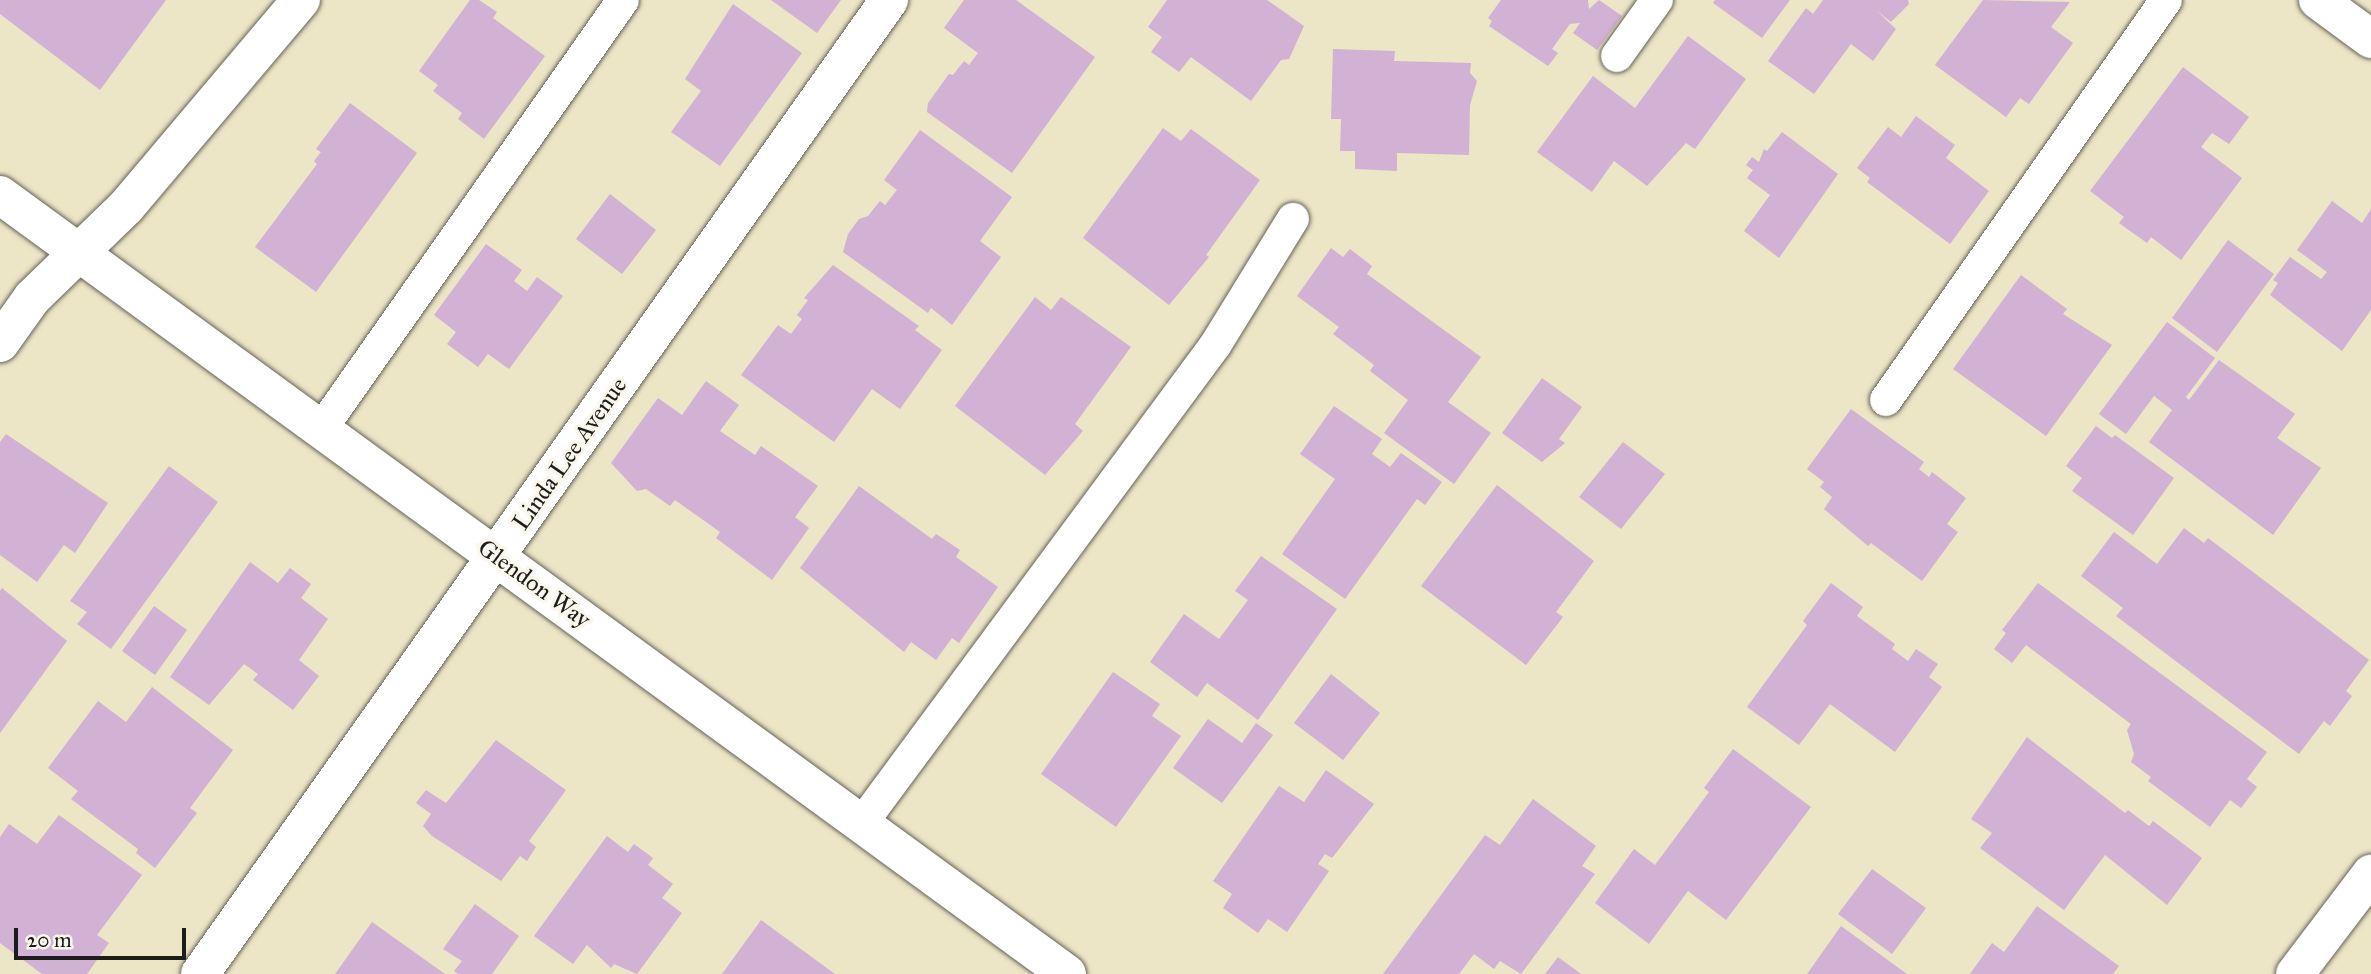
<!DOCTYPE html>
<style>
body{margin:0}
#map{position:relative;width:2371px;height:974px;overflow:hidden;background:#ece5c6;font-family:"IM FELL Great Primer",serif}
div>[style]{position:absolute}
.building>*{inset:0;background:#d1b1d4}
.roads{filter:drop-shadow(0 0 2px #656258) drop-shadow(0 0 2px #656258)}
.service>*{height:32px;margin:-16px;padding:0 16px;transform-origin:16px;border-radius:16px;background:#fff}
.minor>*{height:38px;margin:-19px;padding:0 19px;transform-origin:19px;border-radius:19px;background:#fff}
.tertiary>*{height:38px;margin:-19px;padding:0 19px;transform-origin:19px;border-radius:19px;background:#fff}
span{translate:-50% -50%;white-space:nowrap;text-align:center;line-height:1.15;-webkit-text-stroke:7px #fbf7ec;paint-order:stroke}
.street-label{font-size:24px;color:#1c1c1c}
.scale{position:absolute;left:14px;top:928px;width:172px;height:32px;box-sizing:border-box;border:4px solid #1c1c1c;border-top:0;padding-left:9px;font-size:21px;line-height:24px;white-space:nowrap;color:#1c1c1c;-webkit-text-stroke:5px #fbf7ec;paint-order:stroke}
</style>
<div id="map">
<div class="building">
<div style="clip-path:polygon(0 0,166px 0,100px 90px,0 14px)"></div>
<div style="clip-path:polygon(470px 0,479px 0,497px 12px,493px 18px,545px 56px,484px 139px,458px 119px,462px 113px,433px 91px,438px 85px,419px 71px)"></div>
<div style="clip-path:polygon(771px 0,841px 0,817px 33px)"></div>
<div style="clip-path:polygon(964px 0,1016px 0,1095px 57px,1012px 173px,927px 112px,928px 103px,949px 74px,953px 75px,964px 61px,969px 65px,978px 53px,944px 28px)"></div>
<div style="clip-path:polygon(1167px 0,1267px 0,1304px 26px,1289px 59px,1281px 60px,1251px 101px,1191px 57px,1179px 72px,1151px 52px,1162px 37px,1148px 27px)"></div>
<div style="clip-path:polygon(1501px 0,1588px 0,1589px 9px,1599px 0,1622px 16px,1597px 50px,1573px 33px,1580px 23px,1570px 24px,1552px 49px,1558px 53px,1548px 66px,1489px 26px,1492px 21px,1488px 18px)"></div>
<div style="clip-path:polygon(1715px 0,1790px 0,1762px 38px,1713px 3px)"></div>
<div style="clip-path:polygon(1823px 0,1908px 0,1909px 4px,1891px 22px,1876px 10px,1896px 29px,1873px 61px,1851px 44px,1814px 94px,1768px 61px,1806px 8px,1813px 14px)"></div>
<div style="clip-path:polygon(1983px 0,2070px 2px,2051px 27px,2073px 43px,2029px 104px,2020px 98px,2006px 117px,1935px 65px)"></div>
<div style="clip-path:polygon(733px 4px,802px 53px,720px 166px,671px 132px,701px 91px,685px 79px)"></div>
<div style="clip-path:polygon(1688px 36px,1746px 79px,1695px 149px,1686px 143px,1647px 186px,1614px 161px,1592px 192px,1537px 152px,1593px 76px,1635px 108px)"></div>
<div style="clip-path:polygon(1333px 49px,1395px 51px,1394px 61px,1471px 63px,1470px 73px,1477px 81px,1470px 105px,1469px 155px,1397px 153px,1397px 171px,1355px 169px,1355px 151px,1340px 151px,1341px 119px,1331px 119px)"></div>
<div style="clip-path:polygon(2183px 67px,2249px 117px,2229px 144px,2212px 133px,2201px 147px,2242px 178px,2181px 260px,2151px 237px,2147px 243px,2119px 223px,2124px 217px,2090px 191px)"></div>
<div style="clip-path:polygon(350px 103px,417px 153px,316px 292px,255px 247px,317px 164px,314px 161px,321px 152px,316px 149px)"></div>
<div style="clip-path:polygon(1916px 116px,1955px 145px,1946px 158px,1989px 191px,1950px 244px,1867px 182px,1870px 178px,1857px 168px,1888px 127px,1901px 137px)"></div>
<div style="clip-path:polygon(1163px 128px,1181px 141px,1191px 129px,1260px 180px,1206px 255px,1209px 257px,1169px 305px,1083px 238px)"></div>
<div style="clip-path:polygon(920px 130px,1012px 197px,980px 241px,1001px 257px,952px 325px,931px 308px,928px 313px,843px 252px,848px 234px,859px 219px,868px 216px,880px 201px,885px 205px,897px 190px,884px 180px)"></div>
<div style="clip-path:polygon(1782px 132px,1838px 174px,1779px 258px,1744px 231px,1770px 195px,1747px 178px,1753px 170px,1746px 165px,1752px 157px,1759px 162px,1764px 149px,1767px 151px)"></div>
<div style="clip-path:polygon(610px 194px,656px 230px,622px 274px,576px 239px)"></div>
<div style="clip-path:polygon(2332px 201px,2362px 223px,2371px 209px,2371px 310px,2342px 351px,2270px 295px,2278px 283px,2273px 280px,2290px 257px,2321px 279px,2327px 272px,2297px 250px)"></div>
<div style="clip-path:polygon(2228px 240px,2274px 274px,2217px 352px,2172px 318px)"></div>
<div style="clip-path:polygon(486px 244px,522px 270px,514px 281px,527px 291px,537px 277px,563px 296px,509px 369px,488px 354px,478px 367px,447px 344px,456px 332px,434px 315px)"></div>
<div style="clip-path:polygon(1331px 248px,1343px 257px,1350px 249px,1372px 266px,1367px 274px,1481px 357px,1448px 402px,1491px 433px,1454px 484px,1384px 433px,1408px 400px,1370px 371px,1374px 365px,1333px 334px,1339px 327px,1297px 296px)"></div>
<div style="clip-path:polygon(833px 265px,919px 326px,915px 330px,942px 350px,900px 409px,872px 389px,834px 442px,741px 375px,778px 325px,791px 334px,802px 319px,797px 315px,808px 300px,804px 298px)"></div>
<div style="clip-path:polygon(2021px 275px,2067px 309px,2063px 314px,2112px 345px,2046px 436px,1953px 369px)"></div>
<div style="clip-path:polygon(1035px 297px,1051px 310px,1061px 297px,1131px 347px,1075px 424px,1083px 431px,1045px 475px,955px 406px)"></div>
<div style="clip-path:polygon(2167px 322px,2215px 358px,2186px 397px,2189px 400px,2219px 360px,2295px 414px,2277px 438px,2321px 468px,2273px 535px,2149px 442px,2172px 410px,2154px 396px,2126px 434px,2099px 414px)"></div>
<div style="clip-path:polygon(1542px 378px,1582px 407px,1559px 439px,1565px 443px,1542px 462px,1502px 433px)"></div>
<div style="clip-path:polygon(706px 381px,739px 405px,720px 431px,755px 455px,761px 446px,818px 486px,795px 517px,809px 528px,772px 580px,716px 538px,720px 532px,675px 500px,670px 506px,646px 489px,637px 491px,611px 463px,658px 398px,682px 415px)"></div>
<div style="clip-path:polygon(1334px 406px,1382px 439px,1372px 454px,1390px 467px,1401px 453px,1442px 482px,1425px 505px,1417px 499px,1345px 599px,1282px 554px,1335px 479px,1300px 454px)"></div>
<div style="clip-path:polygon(1851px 409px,1924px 462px,1919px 469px,1929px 477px,1932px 472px,1966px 498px,1947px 524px,1958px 532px,1922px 581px,1871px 543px,1868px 546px,1824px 509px,1832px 497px,1820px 487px,1824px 482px,1807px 469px)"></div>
<div style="clip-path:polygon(2096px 426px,2112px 438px,2115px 435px,2174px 478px,2133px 535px,2072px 491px,2082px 478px,2066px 466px)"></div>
<div style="clip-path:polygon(6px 434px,108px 503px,75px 553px,64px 545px,37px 582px,0 555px,0 442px)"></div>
<div style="clip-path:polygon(1623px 442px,1665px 474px,1621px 529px,1579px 497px)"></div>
<div style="clip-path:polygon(169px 466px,218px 502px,111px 649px,77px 624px,87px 612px,70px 601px)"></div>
<div style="clip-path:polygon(1497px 485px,1594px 561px,1556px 612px,1563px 617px,1526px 665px,1421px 586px)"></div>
<div style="clip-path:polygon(859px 486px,932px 539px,936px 534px,960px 550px,956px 557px,998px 587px,959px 643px,952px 638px,936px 660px,911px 642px,904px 652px,800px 568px)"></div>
<div style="clip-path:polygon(2184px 528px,2204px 543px,2208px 538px,2369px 660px,2346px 691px,2352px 696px,2330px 726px,2324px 721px,2299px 754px,2116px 616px,2123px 608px,2081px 576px,2114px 532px,2157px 564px)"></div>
<div style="clip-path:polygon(1261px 556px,1337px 609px,1258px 720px,1207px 683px,1197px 697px,1150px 662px,1184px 614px,1219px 639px,1248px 600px,1235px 591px)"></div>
<div style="clip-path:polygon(250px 562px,278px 583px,290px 568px,311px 584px,301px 598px,328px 619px,299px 660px,319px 676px,293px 710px,253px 680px,258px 674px,244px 664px,209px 705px,170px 677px)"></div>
<div style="clip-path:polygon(1831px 583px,1863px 607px,1857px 616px,1895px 644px,1892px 649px,1908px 661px,1916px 649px,1938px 664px,1929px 677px,1942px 687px,1895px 752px,1830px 704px,1799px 745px,1747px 707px,1807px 625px,1803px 621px)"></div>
<div style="clip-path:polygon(2038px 583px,2267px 752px,2247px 779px,2257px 787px,2241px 808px,2230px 800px,2210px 827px,2148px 781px,2151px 777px,2131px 762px,2134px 754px,2127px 730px,2131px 724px,2026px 645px,2012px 663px,1994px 649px,2006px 633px,2002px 630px)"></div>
<div style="clip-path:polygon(2px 588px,67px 641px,0 733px,0 591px)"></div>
<div style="clip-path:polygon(154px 606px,187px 630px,155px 675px,122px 651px)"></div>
<div style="clip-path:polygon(1113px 672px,1160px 704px,1152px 716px,1181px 736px,1116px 827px,1041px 774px)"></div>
<div style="clip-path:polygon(1331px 674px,1380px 713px,1343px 760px,1294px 723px)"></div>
<div style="clip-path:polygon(152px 687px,233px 750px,190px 808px,197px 813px,155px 868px,136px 853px,138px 849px,71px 799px,78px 791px,48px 768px,98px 701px,126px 722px)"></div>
<div style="clip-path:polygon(1208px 719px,1242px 743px,1256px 723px,1273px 735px,1222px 803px,1173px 768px)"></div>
<div style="clip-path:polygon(2027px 737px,2125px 813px,2128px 810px,2149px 826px,2153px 821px,2202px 858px,2167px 905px,2105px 855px,2064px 910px,1980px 848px,1992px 833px,1971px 819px)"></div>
<div style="clip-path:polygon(496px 740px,566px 790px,529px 841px,536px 847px,527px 861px,520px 856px,501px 881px,432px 836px,423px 826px,431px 814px,416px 803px,426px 790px,446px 803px)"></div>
<div style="clip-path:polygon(1733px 749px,1811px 807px,1726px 920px,1688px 891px,1649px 944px,1595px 903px,1634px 849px,1655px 865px,1709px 792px,1704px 788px)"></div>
<div style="clip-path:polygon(1326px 770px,1374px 804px,1332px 858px,1325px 854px,1318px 864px,1329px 871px,1287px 932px,1268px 919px,1258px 933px,1223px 908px,1232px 894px,1213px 881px,1279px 786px,1304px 802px)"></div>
<div style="clip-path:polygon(1533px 799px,1596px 846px,1582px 866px,1595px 874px,1521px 974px,1500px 961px,1494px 969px,1474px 954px,1459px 974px,1383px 974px,1485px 835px,1500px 845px)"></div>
<div style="clip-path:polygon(59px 815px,142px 875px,97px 935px,109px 943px,87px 974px,42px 974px,0 943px,0 837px,9px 824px,37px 844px)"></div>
<div style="clip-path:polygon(607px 836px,628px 852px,634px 844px,653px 858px,648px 865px,673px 884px,662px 898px,682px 913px,637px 974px,614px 964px,611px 968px,587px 945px,573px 964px,534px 936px)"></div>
<div style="clip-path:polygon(1872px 869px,1926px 908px,1892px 954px,1838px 914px)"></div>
<div style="clip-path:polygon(475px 904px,519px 936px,492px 974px,458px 974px,454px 971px,462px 961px,443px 949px)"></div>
<div style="clip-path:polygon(2037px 906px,2119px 966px,2113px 974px,1970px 974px,1992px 943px,2004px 952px)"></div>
<div style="clip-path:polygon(761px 920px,835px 974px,722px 974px)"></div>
<div style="clip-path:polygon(372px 922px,445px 974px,335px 974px)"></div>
<div style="clip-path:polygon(1841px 926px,1907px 974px,1807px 974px)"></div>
<div style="clip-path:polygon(1558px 957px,1581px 974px,1545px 974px)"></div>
</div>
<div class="roads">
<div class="service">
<div style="left:1617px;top:56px;width:69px;rotate:-54.5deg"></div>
<div style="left:1886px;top:400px;width:488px;rotate:-55deg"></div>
<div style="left:322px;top:428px;width:523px;rotate:-54.88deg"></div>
<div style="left:862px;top:823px;width:596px;rotate:-53.53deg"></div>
<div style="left:1216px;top:344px;width:147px;rotate:-58.4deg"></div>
</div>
<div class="minor">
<div style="left:2318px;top:0;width:66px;rotate:36.3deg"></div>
<div style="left:0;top:195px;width:1321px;rotate:36.13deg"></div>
<div style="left:0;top:343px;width:55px;rotate:-54.6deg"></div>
<div style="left:32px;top:298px;width:131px;rotate:-44.1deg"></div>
<div style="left:126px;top:207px;width:271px;rotate:-49.8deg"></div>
<div style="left:200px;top:974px;width:1193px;rotate:-54.72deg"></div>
</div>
<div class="tertiary">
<div style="left:2295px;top:974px;width:126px;rotate:-52.8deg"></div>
</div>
</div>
<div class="street-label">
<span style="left:570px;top:454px;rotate:-55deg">Linda Lee Avenue</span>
<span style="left:534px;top:584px;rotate:36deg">Glendon Way</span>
</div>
<div class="scale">20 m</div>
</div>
